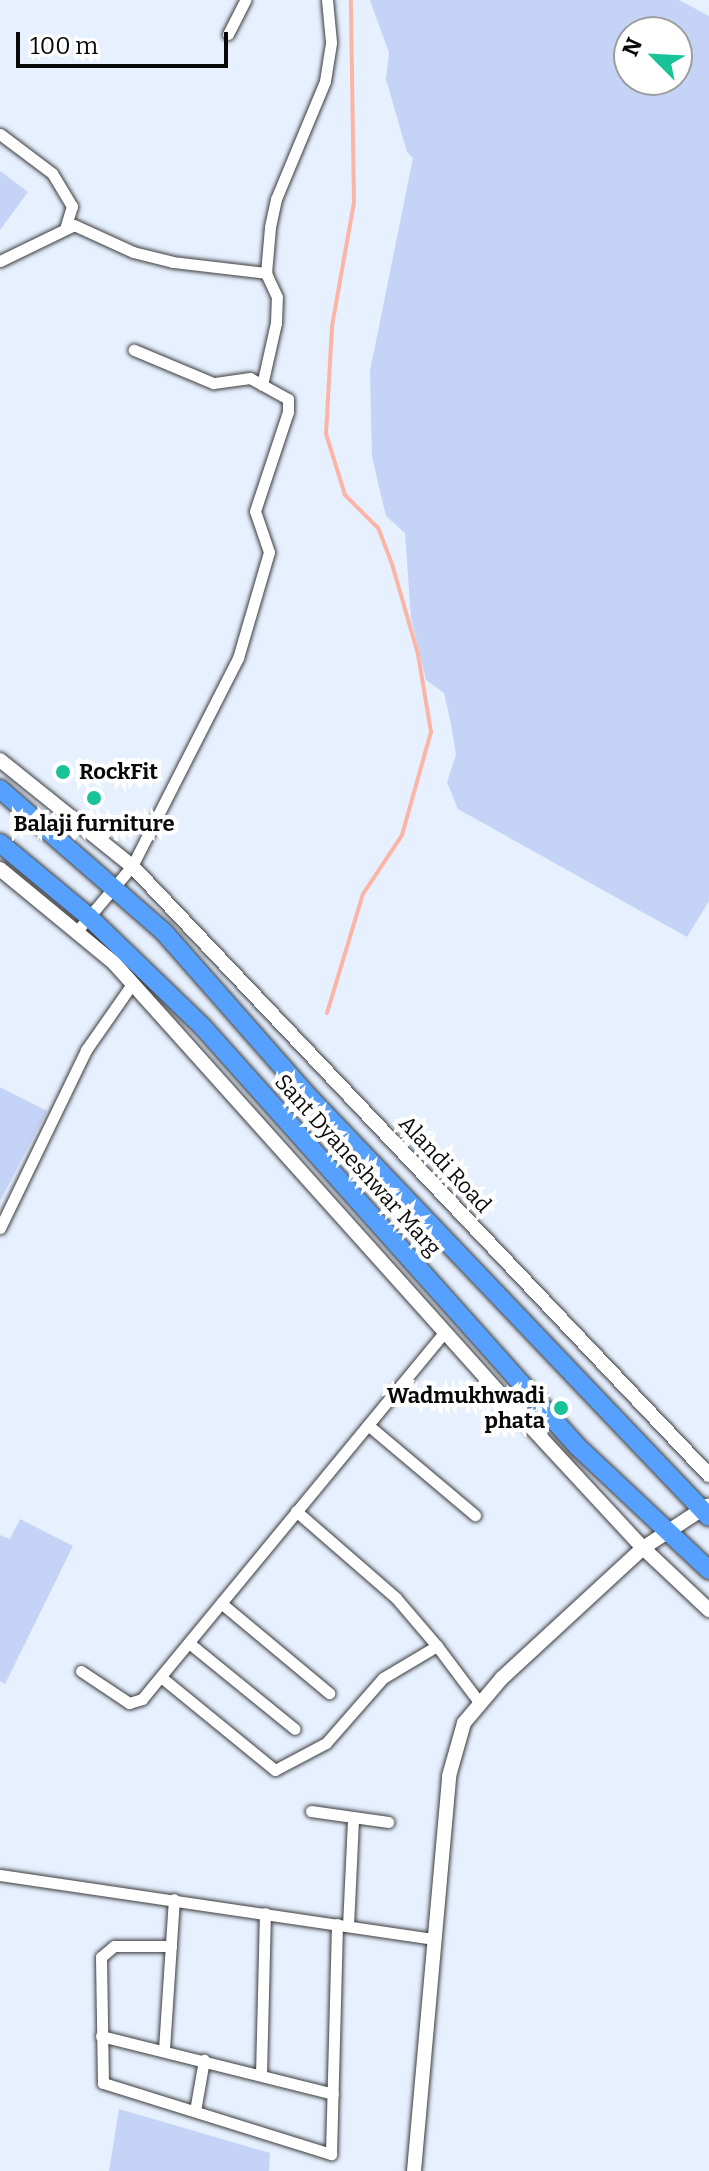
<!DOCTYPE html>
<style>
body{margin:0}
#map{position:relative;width:709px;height:2171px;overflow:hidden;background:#e6f0ff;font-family:Bitter,serif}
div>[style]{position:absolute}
.farmland>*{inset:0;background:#c4d3f6}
.stream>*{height:4px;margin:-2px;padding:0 2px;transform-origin:2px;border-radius:2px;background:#fbb5a6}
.roads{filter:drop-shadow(0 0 2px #3c3c3c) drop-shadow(0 0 2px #3c3c3c)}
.minor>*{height:11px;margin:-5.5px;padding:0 5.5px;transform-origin:5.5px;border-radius:5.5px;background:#fff}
.tertiary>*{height:14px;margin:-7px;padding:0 7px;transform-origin:7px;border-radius:7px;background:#fff}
.primary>*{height:18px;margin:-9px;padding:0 9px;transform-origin:9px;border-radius:9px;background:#56a1ff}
.dots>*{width:22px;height:22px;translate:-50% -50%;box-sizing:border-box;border:4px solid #fff;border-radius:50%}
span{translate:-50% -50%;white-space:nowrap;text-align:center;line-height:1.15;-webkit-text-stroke:8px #fff;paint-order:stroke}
.poi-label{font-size:22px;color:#090909;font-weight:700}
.left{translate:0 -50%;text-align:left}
.right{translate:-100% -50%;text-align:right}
.street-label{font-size:22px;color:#090909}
.north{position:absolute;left:613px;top:16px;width:80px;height:80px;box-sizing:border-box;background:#fff;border:2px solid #9d9d9d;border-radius:50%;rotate:294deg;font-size:22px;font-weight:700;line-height:32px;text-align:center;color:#090909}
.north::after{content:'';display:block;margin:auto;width:28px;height:36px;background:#19c297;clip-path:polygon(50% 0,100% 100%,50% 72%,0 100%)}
.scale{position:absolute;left:16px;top:32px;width:212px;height:36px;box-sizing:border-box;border:4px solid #090909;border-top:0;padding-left:10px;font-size:24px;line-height:28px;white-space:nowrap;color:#090909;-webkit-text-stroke:6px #fff;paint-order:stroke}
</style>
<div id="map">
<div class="farmland">
<div style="clip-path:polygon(evenodd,370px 0,679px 0,709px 16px,709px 901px,687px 937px,458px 809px,447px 782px,456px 755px,451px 724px,444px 693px,426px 680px,411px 618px,405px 533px,386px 516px,372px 457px,370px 371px,413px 158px,407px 152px,386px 79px,389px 53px,370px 0,629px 32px,677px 32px,677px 80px,629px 80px,629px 32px)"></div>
<div style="clip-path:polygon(0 171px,28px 192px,0 230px)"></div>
<div style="clip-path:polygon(0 1087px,47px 1111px,0 1201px)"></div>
<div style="clip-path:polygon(20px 1519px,73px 1546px,5px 1684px,0 1681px,0 1535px,10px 1539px)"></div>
<div style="clip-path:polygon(119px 2109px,270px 2153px,269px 2171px,109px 2171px)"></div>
</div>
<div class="stream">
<div style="left:327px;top:1013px;width:124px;rotate:-73.2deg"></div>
<div style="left:363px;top:894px;width:71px;rotate:-56.5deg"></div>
<div style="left:402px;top:835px;width:107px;rotate:-74.3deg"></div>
<div style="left:431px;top:732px;width:79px;rotate:-99.5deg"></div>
<div style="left:418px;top:654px;width:94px;rotate:-106.1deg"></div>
<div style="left:392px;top:564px;width:39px;rotate:-111deg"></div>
<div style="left:378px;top:528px;width:47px;rotate:-135deg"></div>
<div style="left:345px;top:495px;width:64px;rotate:-107.3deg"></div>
<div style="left:326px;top:434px;width:108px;rotate:-86.8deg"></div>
<div style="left:332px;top:326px;width:126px;rotate:-79.9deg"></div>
<div style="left:354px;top:202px;width:202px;rotate:-90.9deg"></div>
</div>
<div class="roads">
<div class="minor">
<div style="left:228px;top:34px;width:38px;rotate:-63deg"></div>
<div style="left:0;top:134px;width:65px;rotate:36.9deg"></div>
<div style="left:52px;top:173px;width:39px;rotate:59deg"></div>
<div style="left:72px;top:206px;width:21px;rotate:107deg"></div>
<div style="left:0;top:261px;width:82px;rotate:-25.9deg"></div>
<div style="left:74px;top:225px;width:65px;rotate:24.6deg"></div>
<div style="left:133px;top:252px;width:41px;rotate:14deg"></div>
<div style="left:173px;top:262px;width:94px;rotate:6.7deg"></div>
<div style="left:262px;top:385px;width:64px;rotate:-77.3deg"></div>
<div style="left:276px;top:323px;width:26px;rotate:-88deg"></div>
<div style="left:277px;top:297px;width:26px;rotate:-115deg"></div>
<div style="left:266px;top:273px;width:46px;rotate:-85deg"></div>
<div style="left:270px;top:227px;width:29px;rotate:-78deg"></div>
<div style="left:276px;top:199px;width:128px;rotate:-67.4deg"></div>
<div style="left:325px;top:81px;width:39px;rotate:-81deg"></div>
<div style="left:331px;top:42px;width:42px;rotate:-95.4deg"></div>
<div style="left:77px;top:931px;width:85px;rotate:-49.8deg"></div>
<div style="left:132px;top:866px;width:233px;rotate:-63deg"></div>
<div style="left:238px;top:658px;width:110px;rotate:-73.7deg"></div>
<div style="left:269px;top:552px;width:43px;rotate:-108.9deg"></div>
<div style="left:255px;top:511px;width:104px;rotate:-71.6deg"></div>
<div style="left:288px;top:412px;width:13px;rotate:-90deg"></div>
<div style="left:288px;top:399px;width:43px;rotate:-151.1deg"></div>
<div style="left:250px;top:378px;width:37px;rotate:172deg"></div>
<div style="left:213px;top:383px;width:86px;rotate:-157.3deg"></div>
<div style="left:0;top:1228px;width:198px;rotate:-64.2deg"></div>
<div style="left:86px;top:1050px;width:80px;rotate:-55.1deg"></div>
<div style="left:368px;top:1425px;width:140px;rotate:40.1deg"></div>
<div style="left:296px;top:1511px;width:133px;rotate:41deg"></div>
<div style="left:396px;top:1598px;width:63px;rotate:49.5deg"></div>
<div style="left:221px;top:1603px;width:141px;rotate:39.8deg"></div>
<div style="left:189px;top:1643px;width:136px;rotate:39.1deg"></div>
<div style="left:81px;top:1671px;width:58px;rotate:33.7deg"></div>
<div style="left:129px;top:1703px;width:14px;rotate:-17deg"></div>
<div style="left:142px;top:1699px;width:475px;rotate:-50.5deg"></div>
<div style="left:161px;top:1677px;width:147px;rotate:39.2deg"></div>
<div style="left:275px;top:1770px;width:58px;rotate:-27.9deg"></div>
<div style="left:326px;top:1743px;width:86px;rotate:-48.8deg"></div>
<div style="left:383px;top:1678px;width:63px;rotate:-30.7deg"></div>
<div style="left:437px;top:1646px;width:70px;rotate:53.1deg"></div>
<div style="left:311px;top:1811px;width:78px;rotate:8.1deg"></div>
<div style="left:0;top:1875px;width:439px;rotate:8.4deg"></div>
<div style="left:348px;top:1926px;width:108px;rotate:-87.3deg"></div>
<div style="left:171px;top:1946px;width:57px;rotate:180deg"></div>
<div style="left:114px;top:1946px;width:17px;rotate:140deg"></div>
<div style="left:101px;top:1957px;width:126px;rotate:89.1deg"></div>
<div style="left:103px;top:2083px;width:239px;rotate:17.3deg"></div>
<div style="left:331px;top:2154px;width:230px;rotate:-88.5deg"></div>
<div style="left:101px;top:2036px;width:239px;rotate:14deg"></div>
<div style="left:164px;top:2049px;width:150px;rotate:-86.2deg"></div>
<div style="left:261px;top:2075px;width:162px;rotate:-88.6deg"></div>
<div style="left:195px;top:2111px;width:52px;rotate:-80deg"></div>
</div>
<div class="tertiary">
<div style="left:0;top:760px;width:169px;rotate:38.8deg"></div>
<div style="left:132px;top:866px;width:839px;rotate:46.55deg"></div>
<div style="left:0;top:869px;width:148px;rotate:39.5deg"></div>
<div style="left:114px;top:963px;width:584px;rotate:48.12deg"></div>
<div style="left:504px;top:1398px;width:205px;rotate:47.2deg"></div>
<div style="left:643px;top:1548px;width:91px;rotate:43.2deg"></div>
<div style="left:414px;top:2171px;width:397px;rotate:-84.9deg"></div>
<div style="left:449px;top:1776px;width:55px;rotate:-74.2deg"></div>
<div style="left:464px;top:1723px;width:59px;rotate:-49.8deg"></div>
<div style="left:502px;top:1678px;width:192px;rotate:-42.7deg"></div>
<div style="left:643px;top:1548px;width:77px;rotate:-33.3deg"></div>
</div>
<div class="primary">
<div style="left:0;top:789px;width:216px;rotate:41.1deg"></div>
<div style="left:163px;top:931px;width:220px;rotate:48.7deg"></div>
<div style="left:308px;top:1096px;width:581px;rotate:46.39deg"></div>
<div style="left:0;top:843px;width:116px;rotate:39.7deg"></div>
<div style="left:89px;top:917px;width:157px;rotate:44deg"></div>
<div style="left:202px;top:1026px;width:564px;rotate:48.23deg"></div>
<div style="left:578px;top:1447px;width:180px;rotate:43.2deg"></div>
</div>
</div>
<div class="dots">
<div style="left:63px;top:772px;background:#19c297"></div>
<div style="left:94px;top:798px;background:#19c297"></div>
<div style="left:561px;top:1408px;background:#19c297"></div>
</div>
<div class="poi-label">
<span class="left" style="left:79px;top:772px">RockFit</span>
<span style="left:94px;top:824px">Balaji furniture</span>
<span class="right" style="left:545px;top:1408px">Wadmukhwadi<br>phata</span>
</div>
<div class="street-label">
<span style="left:445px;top:1164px;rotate:47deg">Alandi Road</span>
<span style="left:358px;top:1165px;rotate:48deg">Sant Dyaneshwar Marg</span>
</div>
<div class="north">N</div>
<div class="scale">100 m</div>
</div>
